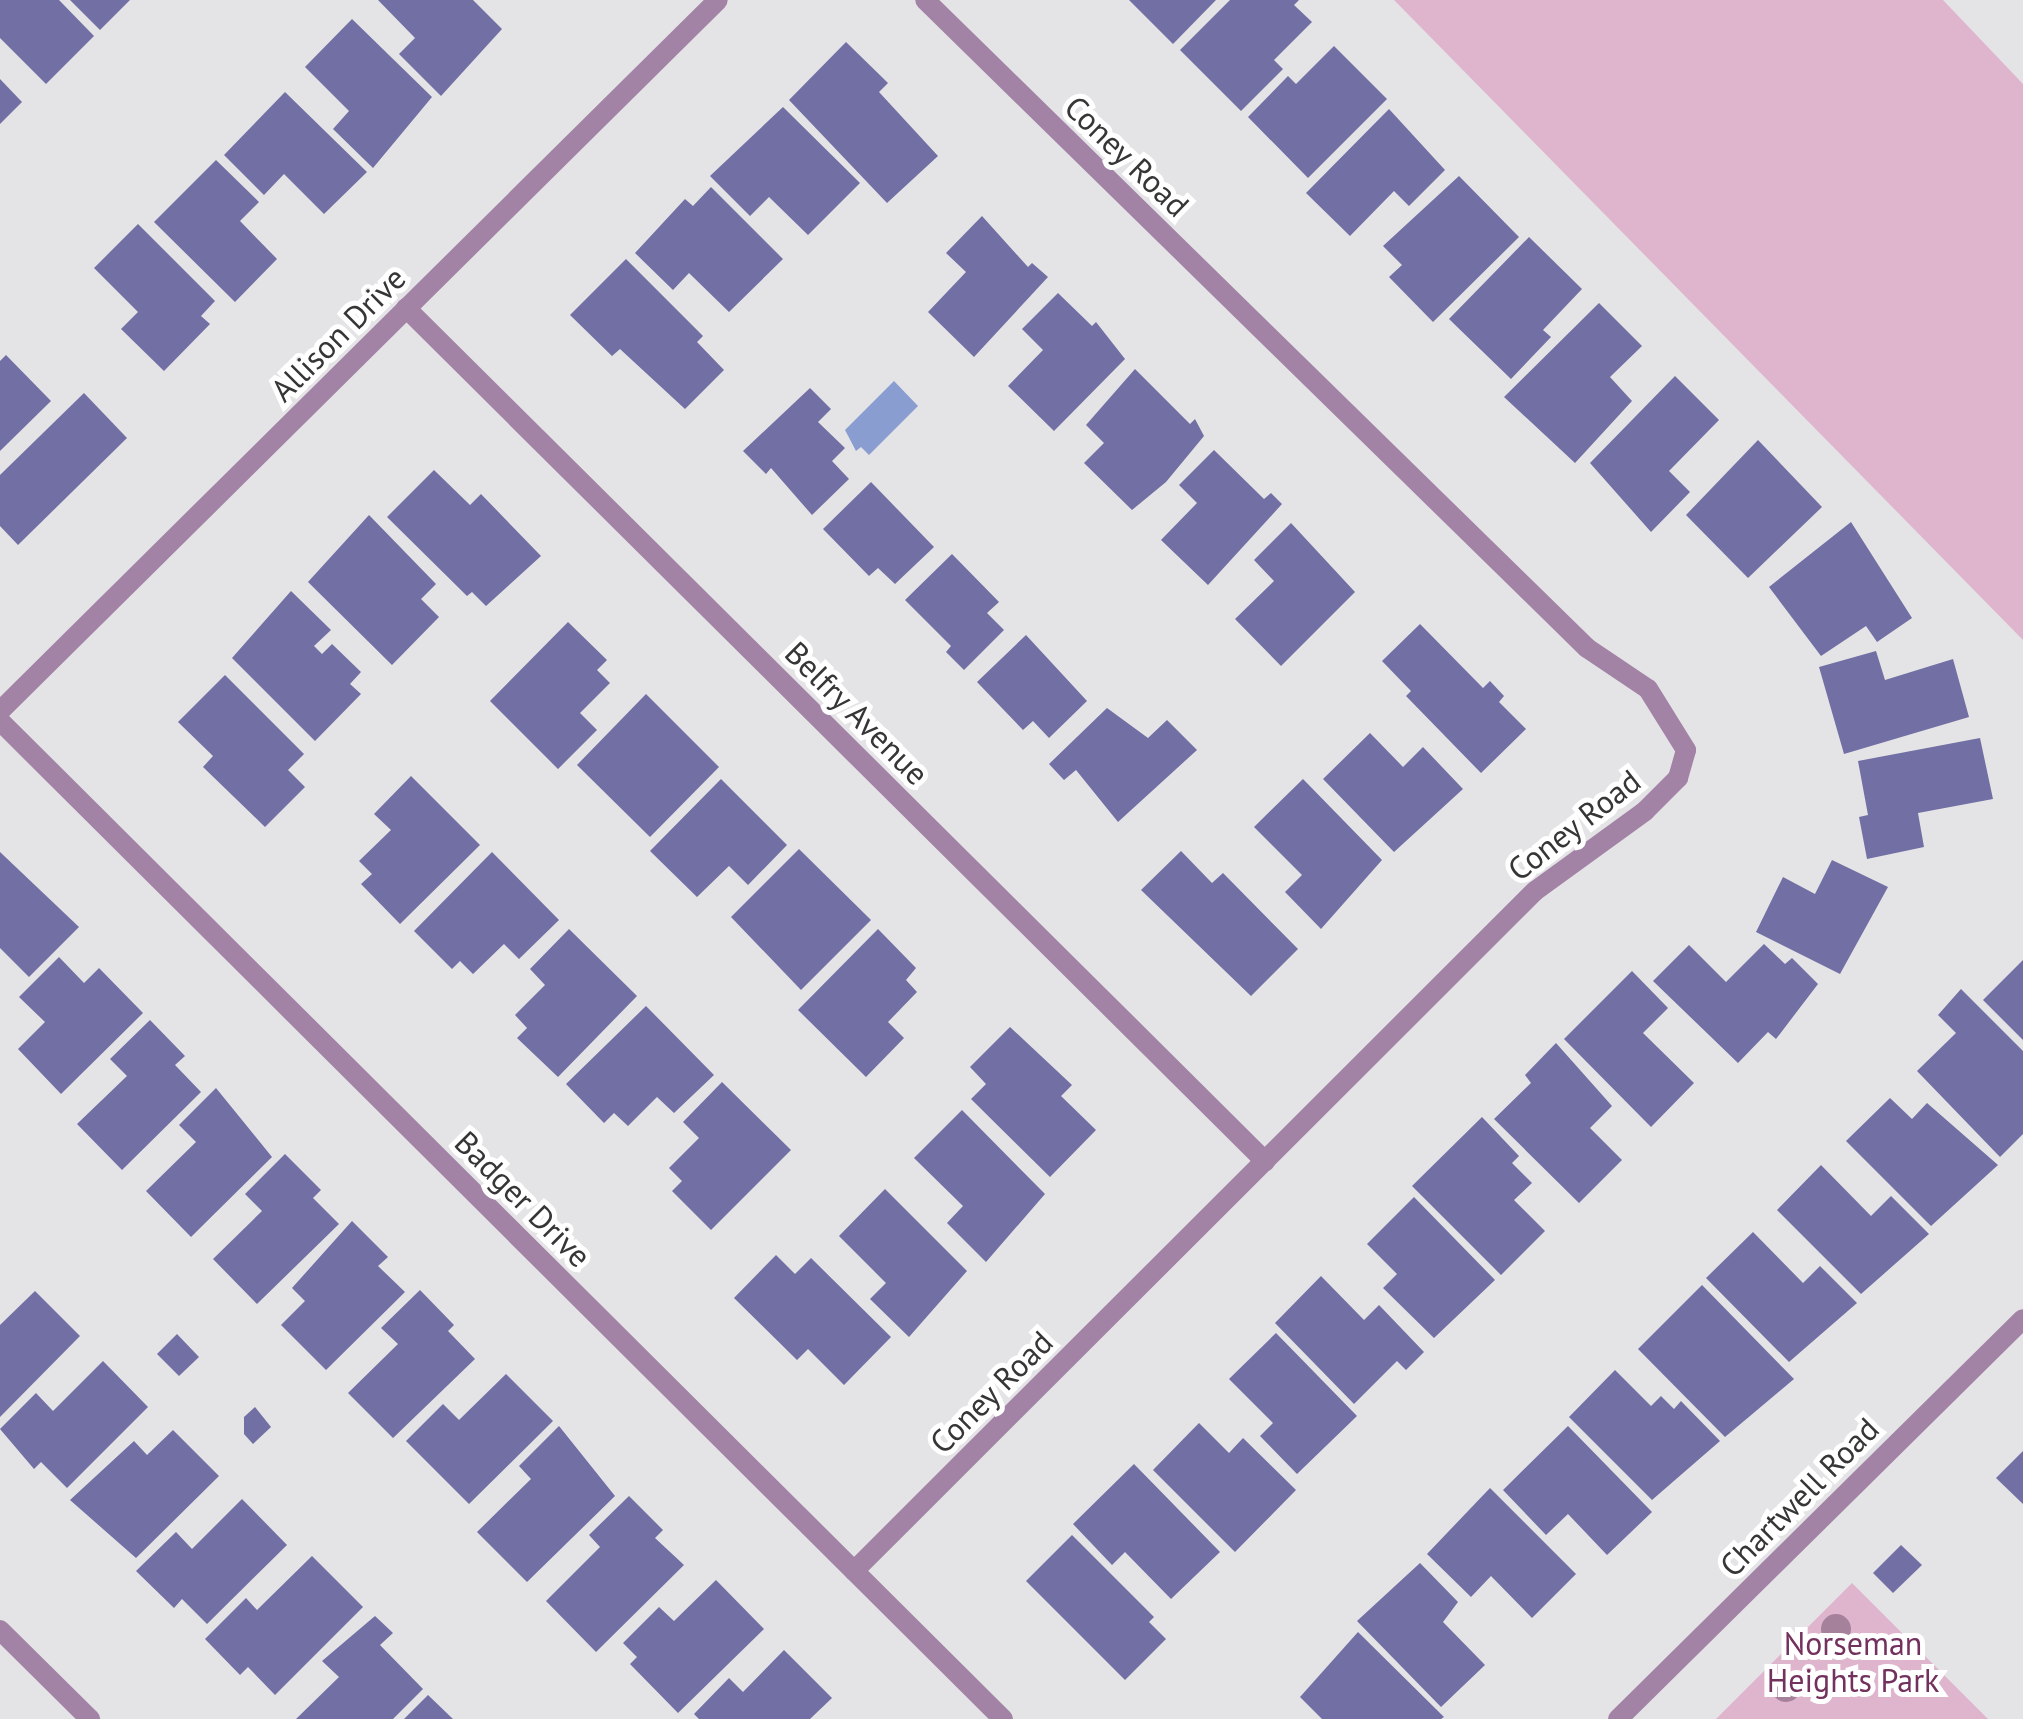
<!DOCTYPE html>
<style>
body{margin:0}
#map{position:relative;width:2023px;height:1719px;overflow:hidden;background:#e4e3e6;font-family:"PT Sans",sans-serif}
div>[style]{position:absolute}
.green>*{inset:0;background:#dfb5ce}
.water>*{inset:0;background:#899dd1}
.building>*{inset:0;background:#716fa3}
.minor>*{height:20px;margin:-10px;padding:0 10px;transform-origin:10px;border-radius:10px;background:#a283a6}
.trees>*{width:30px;height:30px;margin:-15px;border-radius:50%;background:#a6819b}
span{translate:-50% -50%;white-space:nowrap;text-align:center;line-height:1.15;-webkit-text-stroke:10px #fff;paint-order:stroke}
.street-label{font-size:32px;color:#373637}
.park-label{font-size:32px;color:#73315e}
</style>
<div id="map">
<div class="green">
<div style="clip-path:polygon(1394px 0,1943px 0,2023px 84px,2023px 640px)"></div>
<div style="clip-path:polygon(1852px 1583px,1988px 1719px,1716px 1719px)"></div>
</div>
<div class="water">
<div style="clip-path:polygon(894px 381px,918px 406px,869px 455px,861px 447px,856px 451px,845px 430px)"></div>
</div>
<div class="building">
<div style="clip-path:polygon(0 0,59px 0,94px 36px,46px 84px,0 38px)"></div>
<div style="clip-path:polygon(70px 0,130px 0,100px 30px)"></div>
<div style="clip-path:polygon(378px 0,473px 0,502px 29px,441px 96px,399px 54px,415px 38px)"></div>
<div style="clip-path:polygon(1129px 0,1216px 0,1173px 44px)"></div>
<div style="clip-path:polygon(1230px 0,1299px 0,1294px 5px,1312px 22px,1274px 60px,1283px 69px,1241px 111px,1180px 50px)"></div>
<div style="clip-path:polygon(352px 19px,432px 97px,373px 168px,333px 129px,349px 111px,305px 67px)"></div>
<div style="clip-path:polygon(846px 42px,888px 83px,879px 92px,938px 156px,887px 203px,789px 100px)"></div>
<div style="clip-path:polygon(1334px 46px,1387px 99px,1308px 178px,1248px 117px,1288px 76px,1296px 84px)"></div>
<div style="clip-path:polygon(0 79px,22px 102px,0 124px)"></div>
<div style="clip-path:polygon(285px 92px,367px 172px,324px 214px,284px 174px,264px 195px,224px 155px)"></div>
<div style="clip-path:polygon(783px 107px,860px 183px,808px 235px,769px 197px,750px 216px,710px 176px)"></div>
<div style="clip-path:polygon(1389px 109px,1445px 170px,1409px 206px,1394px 191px,1350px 236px,1306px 193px)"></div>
<div style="clip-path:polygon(216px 160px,259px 202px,240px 221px,277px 259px,235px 302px,154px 222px)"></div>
<div style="clip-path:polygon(1459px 176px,1519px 237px,1433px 322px,1389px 277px,1402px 265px,1383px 246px)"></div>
<div style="clip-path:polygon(711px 187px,783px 259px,729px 312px,689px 273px,673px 290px,635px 253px,685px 199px,693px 206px)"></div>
<div style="clip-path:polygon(982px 216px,1028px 267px,1032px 263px,1048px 277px,974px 357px,928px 312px,966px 272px,946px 253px)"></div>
<div style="clip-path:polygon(138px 224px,215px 301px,201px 316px,210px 324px,164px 371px,121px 329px,138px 312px,94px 268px)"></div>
<div style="clip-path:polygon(1529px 237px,1582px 289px,1543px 330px,1551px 337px,1511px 379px,1449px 319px)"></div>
<div style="clip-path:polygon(626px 259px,703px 336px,697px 342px,724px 370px,685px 409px,620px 349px,612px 356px,570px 315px)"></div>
<div style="clip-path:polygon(1058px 293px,1092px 326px,1096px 322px,1125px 359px,1054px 431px,1008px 386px,1043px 350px,1022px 329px)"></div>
<div style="clip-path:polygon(1599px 303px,1642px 346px,1610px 377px,1632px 401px,1575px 463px,1504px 397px)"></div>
<div style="clip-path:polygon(6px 355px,51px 401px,0 451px,0 361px)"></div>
<div style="clip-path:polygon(1135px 369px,1190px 424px,1195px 419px,1204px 436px,1166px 482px,1132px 510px,1084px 463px,1104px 443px,1086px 425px)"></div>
<div style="clip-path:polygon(1675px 376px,1719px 420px,1669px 471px,1690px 492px,1651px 532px,1590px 463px)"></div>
<div style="clip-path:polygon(810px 388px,831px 409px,818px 422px,845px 448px,832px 461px,849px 479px,812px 515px,771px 468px,766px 474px,743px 451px)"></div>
<div style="clip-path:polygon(84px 393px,127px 438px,18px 545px,0 526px,0 475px)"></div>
<div style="clip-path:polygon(1758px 440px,1822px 507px,1748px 578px,1686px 515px)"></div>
<div style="clip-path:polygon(1214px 450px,1264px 499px,1271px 493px,1282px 504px,1208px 585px,1161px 540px,1197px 503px,1179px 485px)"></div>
<div style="clip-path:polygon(434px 470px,470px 505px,481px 494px,541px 556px,486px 606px,472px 592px,467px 596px,387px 517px)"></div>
<div style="clip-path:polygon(871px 482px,934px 547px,895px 584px,878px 568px,869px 576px,823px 529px)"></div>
<div style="clip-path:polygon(369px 515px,436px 584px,421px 599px,439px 617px,392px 665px,308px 582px)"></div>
<div style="clip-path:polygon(1851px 522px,1912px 618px,1877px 642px,1866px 626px,1821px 656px,1769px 587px)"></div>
<div style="clip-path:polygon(1291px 523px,1355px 592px,1281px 666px,1235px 619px,1274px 581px,1254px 560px)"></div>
<div style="clip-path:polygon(952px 554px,999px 602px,987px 613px,1004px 630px,964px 670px,946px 652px,951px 646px,905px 600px)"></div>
<div style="clip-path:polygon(291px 591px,331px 630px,314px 646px,322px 654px,332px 644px,361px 672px,350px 684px,361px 694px,315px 741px,232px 658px)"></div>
<div style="clip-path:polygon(568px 622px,607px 660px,597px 670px,610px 683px,580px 713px,597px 730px,558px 769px,490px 701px)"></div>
<div style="clip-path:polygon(1420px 624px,1483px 688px,1490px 681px,1504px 696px,1499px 702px,1526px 729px,1481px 773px,1406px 696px,1411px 691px,1382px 661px)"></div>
<div style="clip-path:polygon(1026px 635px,1087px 701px,1049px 738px,1033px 721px,1023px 730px,977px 682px)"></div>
<div style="clip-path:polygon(1876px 651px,1885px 680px,1953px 659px,1969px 717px,1844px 754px,1819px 667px)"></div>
<div style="clip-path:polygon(225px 675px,304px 754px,288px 770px,305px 787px,265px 827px,203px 767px,213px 756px,178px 722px)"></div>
<div style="clip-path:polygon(646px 694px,719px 767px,650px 837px,577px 765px)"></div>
<div style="clip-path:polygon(1107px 708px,1148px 738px,1167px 720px,1197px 750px,1118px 822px,1076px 770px,1064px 780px,1049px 764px)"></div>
<div style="clip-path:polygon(1370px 733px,1403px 767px,1423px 747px,1463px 789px,1394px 852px,1323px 779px)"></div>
<div style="clip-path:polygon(1980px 738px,1993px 799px,1918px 813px,1924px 847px,1867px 859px,1859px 817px,1868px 815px,1858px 761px)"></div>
<div style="clip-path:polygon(411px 776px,480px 845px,400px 924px,361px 884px,372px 874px,359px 861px,391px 830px,374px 814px)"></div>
<div style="clip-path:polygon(721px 779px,787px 845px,748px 885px,729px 866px,697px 897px,650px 851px)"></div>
<div style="clip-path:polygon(1303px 779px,1382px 860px,1321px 929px,1285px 892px,1302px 875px,1254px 827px)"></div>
<div style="clip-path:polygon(799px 849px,871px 920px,801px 990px,731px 917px)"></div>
<div style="clip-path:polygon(1181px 851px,1212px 883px,1223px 873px,1298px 949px,1251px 996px,1141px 890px)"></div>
<div style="clip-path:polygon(0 852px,79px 927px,29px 977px,0 948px)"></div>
<div style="clip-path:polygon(492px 852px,559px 920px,519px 959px,504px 944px,473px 974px,460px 961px,452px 969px,414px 931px)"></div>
<div style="clip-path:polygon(1832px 860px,1888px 887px,1840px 974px,1756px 932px,1783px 877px,1815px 894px)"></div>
<div style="clip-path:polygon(569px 929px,637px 996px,558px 1077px,517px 1038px,527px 1028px,515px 1015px,545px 985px,530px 969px)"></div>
<div style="clip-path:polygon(878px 929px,916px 968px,906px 980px,917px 992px,888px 1022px,904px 1038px,866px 1077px,798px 1010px)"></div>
<div style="clip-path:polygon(1764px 944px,1785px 964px,1792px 958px,1818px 984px,1776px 1039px,1768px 1032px,1738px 1063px,1653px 981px,1689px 945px,1726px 982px)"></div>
<div style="clip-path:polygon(59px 957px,84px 983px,99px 968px,143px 1013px,61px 1094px,18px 1049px,45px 1022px,19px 997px)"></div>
<div style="clip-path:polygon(2023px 960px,2023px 1040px,1983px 1000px)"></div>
<div style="clip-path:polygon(1632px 971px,1668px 1008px,1643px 1033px,1694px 1083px,1651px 1127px,1564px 1039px)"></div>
<div style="clip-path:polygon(1961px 989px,2023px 1051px,2023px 1134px,2000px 1157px,1917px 1071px,1956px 1033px,1938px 1015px)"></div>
<div style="clip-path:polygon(646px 1006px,714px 1075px,674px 1113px,657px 1097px,628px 1126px,614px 1113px,604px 1123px,566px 1084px)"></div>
<div style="clip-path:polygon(150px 1020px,185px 1056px,175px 1065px,201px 1092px,122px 1170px,77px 1124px,127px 1076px,110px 1059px)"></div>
<div style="clip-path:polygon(1010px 1027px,1072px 1085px,1061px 1096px,1096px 1130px,1050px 1177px,971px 1099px,986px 1084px,970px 1067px)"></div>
<div style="clip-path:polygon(1556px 1043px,1612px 1106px,1590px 1128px,1622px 1160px,1579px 1203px,1494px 1119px,1531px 1083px,1525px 1075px)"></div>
<div style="clip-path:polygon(722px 1082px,791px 1150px,711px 1230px,672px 1191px,682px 1181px,669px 1168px,699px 1138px,683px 1122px)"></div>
<div style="clip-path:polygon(216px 1088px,272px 1157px,191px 1237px,146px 1191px,196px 1142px,179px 1125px)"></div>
<div style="clip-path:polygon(1890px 1098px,1912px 1119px,1927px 1103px,1998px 1165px,1931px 1226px,1846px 1141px)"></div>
<div style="clip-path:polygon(962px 1110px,1045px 1194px,986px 1262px,947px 1223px,963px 1206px,914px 1158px)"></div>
<div style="clip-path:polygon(1482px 1117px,1519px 1156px,1512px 1163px,1532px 1183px,1514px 1200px,1545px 1231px,1501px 1275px,1412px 1186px)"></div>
<div style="clip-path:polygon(285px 1154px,321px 1190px,313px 1198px,339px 1224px,257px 1304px,213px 1259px,262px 1211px,245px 1194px)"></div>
<div style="clip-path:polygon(1821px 1165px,1871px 1216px,1891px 1196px,1929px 1234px,1861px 1294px,1777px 1210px)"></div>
<div style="clip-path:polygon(885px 1189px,967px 1271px,909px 1337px,870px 1299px,886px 1283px,839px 1236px)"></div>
<div style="clip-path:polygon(1414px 1197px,1495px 1280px,1434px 1338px,1383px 1288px,1397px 1274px,1367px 1244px)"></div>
<div style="clip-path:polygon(352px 1221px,388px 1257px,378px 1266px,405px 1292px,326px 1370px,281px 1325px,305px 1301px,292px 1288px)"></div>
<div style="clip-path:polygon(1753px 1232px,1803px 1283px,1820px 1266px,1857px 1303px,1789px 1362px,1706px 1278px)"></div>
<div style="clip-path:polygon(776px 1255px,795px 1274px,811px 1258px,891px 1337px,844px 1385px,808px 1349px,797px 1360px,734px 1298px)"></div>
<div style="clip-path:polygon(1321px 1276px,1364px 1320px,1379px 1305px,1424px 1352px,1406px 1370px,1397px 1361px,1354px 1404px,1275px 1323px)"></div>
<div style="clip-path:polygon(1702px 1285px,1794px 1379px,1725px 1437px,1638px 1349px)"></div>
<div style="clip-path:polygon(420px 1290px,454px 1325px,448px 1331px,475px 1359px,393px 1438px,348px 1393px,398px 1344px,381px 1328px)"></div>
<div style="clip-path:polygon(35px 1291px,80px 1336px,0 1417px,0 1325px)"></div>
<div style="clip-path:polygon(1276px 1333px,1357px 1416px,1297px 1474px,1260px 1436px,1273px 1423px,1229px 1379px)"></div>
<div style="clip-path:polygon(177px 1334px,199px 1357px,179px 1376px,157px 1354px)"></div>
<div style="clip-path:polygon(103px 1361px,148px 1407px,67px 1488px,41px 1462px,34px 1469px,0 1429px,36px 1393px,53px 1411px)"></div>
<div style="clip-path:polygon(1615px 1370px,1651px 1406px,1661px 1396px,1674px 1409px,1681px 1401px,1720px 1441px,1652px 1500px,1569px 1417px)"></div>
<div style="clip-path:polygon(506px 1374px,553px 1421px,469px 1504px,406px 1441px,443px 1404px,459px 1420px)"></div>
<div style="clip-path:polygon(255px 1407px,271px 1427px,253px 1444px,244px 1434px,244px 1417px)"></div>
<div style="clip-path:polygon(1199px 1423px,1229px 1453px,1243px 1438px,1296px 1490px,1235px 1552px,1153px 1470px)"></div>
<div style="clip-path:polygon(559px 1426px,615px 1496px,527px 1582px,477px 1532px,531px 1479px,519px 1466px)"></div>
<div style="clip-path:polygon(1568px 1426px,1652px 1512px,1607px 1555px,1568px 1514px,1546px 1535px,1503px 1490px)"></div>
<div style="clip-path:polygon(173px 1430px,219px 1476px,136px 1558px,70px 1500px,134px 1441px,147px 1455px)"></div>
<div style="clip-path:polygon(2023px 1451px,2023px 1504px,1996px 1478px)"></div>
<div style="clip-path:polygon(1134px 1464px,1220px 1552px,1171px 1599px,1125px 1552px,1112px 1565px,1073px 1524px)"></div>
<div style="clip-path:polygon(1490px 1488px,1576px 1574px,1532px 1618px,1491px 1576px,1471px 1597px,1427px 1554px)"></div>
<div style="clip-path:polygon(629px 1496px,663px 1530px,655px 1538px,684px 1565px,596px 1652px,546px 1601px,600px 1547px,589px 1535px)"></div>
<div style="clip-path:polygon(242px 1499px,287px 1545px,207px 1624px,182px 1599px,174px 1608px,136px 1571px,176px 1532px,192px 1549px)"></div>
<div style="clip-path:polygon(1072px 1535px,1154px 1617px,1149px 1622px,1166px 1639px,1125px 1680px,1026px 1581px)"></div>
<div style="clip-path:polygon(1901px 1545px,1922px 1565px,1893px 1593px,1873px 1573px)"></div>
<div style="clip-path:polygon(312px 1556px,363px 1607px,275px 1695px,248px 1667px,240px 1675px,205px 1639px,246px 1598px,257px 1610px)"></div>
<div style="clip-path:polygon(1420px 1563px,1458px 1602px,1443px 1622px,1485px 1665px,1441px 1707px,1357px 1621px)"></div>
<div style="clip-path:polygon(716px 1580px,764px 1629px,678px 1713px,630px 1664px,637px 1657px,623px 1643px,659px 1607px,674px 1621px)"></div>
<div style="clip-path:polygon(375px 1616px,393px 1633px,380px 1645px,423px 1689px,393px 1719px,296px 1719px,339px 1677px,322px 1661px)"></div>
<div style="clip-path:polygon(1358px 1632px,1444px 1717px,1441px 1719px,1322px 1719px,1300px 1697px)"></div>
<div style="clip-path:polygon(784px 1650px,832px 1698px,810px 1719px,699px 1719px,694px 1714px,729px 1678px,743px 1692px)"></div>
<div style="clip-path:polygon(428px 1695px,453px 1719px,404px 1719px)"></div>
</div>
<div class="minor">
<div style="left:406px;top:308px;width:1211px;rotate:44.8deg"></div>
<div style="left:0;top:711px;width:1010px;rotate:-44.72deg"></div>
<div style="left:0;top:721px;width:1415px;rotate:44.86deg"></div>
<div style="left:854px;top:1571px;width:962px;rotate:-44.96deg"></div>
<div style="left:1535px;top:891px;width:136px;rotate:-36deg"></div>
<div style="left:1645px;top:811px;width:47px;rotate:-45deg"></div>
<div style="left:1678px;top:778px;width:29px;rotate:-74deg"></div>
<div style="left:1686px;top:750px;width:72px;rotate:-121.9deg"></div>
<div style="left:1648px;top:689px;width:73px;rotate:-146.1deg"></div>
<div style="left:1587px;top:648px;width:926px;rotate:-135.61deg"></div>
<div style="left:0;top:1630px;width:127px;rotate:44.7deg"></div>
<div style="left:1618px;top:1719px;width:569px;rotate:-44.64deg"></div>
</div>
<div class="trees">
<div style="left:1836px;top:1629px"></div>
<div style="left:1786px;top:1687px"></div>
</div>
<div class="street-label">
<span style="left:1127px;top:156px;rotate:44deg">Coney Road</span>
<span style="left:338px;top:334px;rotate:-45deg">Allison Drive</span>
<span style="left:857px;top:713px;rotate:45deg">Belfry Avenue</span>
<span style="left:1574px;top:825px;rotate:-38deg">Coney Road</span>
<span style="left:523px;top:1199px;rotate:45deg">Badger Drive</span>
<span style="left:991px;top:1392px;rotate:-45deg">Coney Road</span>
<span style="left:1799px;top:1497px;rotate:-45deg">Chartwell Road</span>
</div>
<div class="park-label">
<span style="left:1853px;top:1662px">Norseman<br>Heights Park</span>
</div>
</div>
